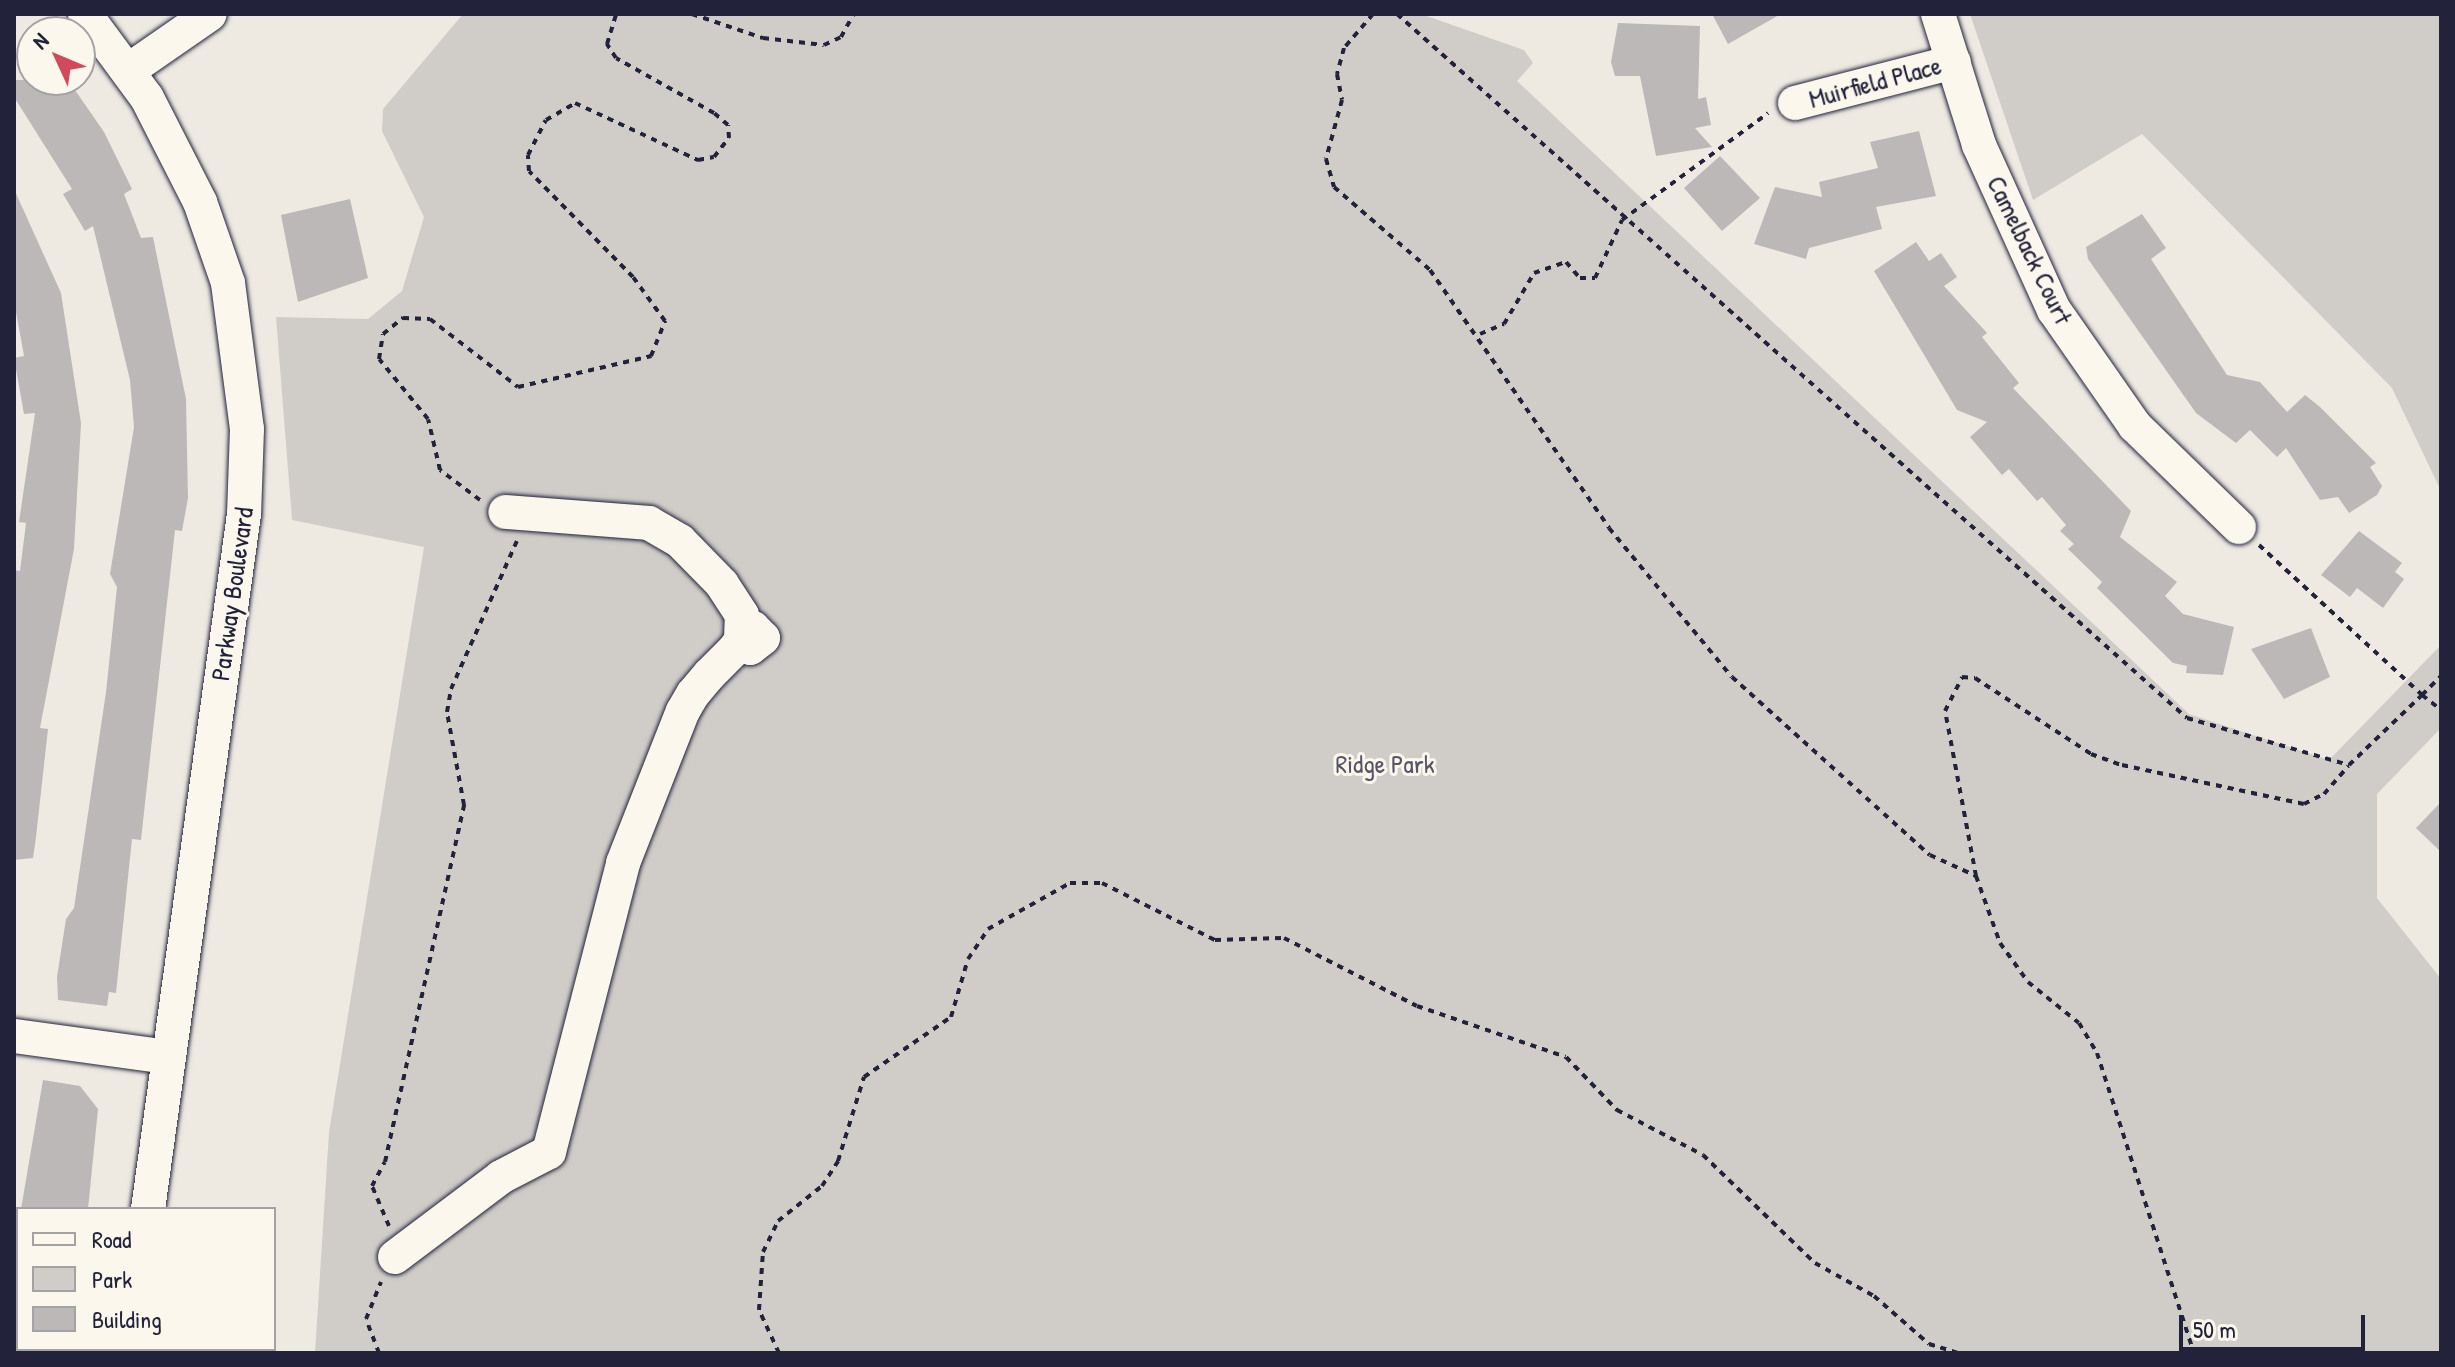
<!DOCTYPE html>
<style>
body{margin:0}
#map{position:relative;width:2455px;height:1367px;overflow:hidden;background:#eeeae2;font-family:"Patrick Hand",sans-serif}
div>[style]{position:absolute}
.green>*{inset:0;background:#d0cdc9}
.building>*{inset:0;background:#bcb8b8}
.path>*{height:4px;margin-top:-2px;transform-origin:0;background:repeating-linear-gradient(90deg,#22223b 0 6px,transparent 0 12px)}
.roads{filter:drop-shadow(0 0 2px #22223b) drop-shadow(0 0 2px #22223b)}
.minor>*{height:34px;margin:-17px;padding:0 17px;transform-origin:17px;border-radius:17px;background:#fbf7ec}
span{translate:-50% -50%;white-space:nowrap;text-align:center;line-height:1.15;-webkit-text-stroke:6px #fbf7ec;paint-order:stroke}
.street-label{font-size:26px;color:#22223b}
.park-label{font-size:26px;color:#565566}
.frame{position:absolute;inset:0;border:16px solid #22223b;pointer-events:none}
.legend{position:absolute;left:16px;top:1207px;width:260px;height:144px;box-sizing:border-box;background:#fbf7ec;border:2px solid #a4a2a5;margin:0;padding:10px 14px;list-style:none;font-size:24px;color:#22223b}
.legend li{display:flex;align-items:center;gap:16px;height:40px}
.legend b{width:40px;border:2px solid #a4a2a5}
.north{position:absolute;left:16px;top:16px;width:80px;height:80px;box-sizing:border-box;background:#fbf7ec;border:2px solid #a4a2a5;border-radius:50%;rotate:314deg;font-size:22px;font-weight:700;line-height:32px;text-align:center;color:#22223b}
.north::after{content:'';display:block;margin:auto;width:28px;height:36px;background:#d1495b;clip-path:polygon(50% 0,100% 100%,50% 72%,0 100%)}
.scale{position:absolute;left:2179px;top:1315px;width:186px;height:36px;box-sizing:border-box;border:4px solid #22223b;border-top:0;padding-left:10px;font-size:24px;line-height:28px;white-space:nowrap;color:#22223b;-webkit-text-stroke:6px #fbf7ec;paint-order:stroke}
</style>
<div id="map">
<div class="green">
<div style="clip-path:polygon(463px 14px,1421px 14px,1524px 50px,1533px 63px,1517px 81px,2189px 714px,2329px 760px,2441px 645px,2441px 728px,2377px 794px,2377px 898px,2441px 979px,2441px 1353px,315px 1353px,329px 1132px,424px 547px,292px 520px,276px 317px,368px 319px,402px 291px,424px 217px,382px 131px,383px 109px)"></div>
<div style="clip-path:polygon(1970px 14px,2441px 14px,2441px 491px,2392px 388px,2142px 134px,2033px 200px)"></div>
</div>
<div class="building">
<div style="clip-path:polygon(1712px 14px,1781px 14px,1728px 44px)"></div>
<div style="clip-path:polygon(1618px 23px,1700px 26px,1698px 99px,1706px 97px,1711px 125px,1695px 128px,1712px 147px,1656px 156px,1640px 76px,1615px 76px,1611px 62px)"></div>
<div style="clip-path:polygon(14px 80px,68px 80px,104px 132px,132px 189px,124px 194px,141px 238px,153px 237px,186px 399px,188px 498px,182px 531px,175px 530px,141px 840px,132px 839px,116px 993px,109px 992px,107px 1006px,58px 1000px,57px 977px,66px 919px,74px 908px,106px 692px,117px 587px,110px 574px,134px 427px,130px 380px,93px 226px,85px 231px,63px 194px,72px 189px,14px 97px)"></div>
<div style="clip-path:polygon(1919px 131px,1936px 196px,1876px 207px,1882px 229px,1809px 248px,1806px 259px,1754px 244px,1775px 187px,1822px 197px,1819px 182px,1878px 168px,1870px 142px)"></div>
<div style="clip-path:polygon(1720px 156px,1760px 198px,1722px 231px,1684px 188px)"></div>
<div style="clip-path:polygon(14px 189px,61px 293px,81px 423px,74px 549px,40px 728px,48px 729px,36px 837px,33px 858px,14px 860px,14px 570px,20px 571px,26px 523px,19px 522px,35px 413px,24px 414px,14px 358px,24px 356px,14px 301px)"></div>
<div style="clip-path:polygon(350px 199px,368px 278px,298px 302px,281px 215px)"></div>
<div style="clip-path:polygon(2142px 214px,2166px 248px,2151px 259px,2227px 375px,2260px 382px,2287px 412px,2305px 395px,2320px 407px,2376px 463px,2370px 467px,2382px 486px,2377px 495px,2349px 513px,2338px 497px,2320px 500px,2286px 448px,2277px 457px,2250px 430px,2236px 443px,2196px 413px,2088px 259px,2086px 247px)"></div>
<div style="clip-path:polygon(1916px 242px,1929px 261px,1941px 253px,1957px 277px,1944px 286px,1987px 333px,1982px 337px,2019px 383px,2013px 388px,2131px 511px,2120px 537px,2177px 582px,2165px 596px,2183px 614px,2234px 627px,2223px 675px,2186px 673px,2187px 666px,2173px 663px,2097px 588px,2102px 582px,2068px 549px,2074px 544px,2060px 531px,2066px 525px,2042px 497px,2037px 501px,2009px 469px,2002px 475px,1970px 437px,1987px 422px,1957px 410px,1874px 271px)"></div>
<div style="clip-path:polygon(2359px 531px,2402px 563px,2395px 572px,2404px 579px,2383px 608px,2357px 588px,2350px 597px,2321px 575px)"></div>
<div style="clip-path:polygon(2311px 628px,2330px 677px,2284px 699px,2251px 649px)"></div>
<div style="clip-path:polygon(2441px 802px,2441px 852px,2416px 828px)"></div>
<div style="clip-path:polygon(43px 1080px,80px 1086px,98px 1109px,88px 1209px,21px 1209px)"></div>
</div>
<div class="path">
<div style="left:692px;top:14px;width:75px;rotate:18.7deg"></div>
<div style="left:763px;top:38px;width:61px;rotate:6.5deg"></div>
<div style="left:824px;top:45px;width:19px;rotate:-25deg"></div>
<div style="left:841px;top:37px;width:26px;rotate:-61deg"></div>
<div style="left:1373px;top:14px;width:45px;rotate:130.5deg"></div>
<div style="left:1344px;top:48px;width:27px;rotate:105deg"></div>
<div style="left:1337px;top:74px;width:26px;rotate:79deg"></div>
<div style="left:1342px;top:100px;width:61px;rotate:105.2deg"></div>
<div style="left:1326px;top:159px;width:29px;rotate:74deg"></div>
<div style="left:1334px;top:187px;width:127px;rotate:40.8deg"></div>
<div style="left:1430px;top:270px;width:314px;rotate:55.2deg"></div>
<div style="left:1609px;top:528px;width:193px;rotate:50.5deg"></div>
<div style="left:1732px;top:677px;width:266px;rotate:42deg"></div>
<div style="left:1930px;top:855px;width:51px;rotate:24.5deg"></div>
<div style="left:1976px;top:876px;width:71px;rotate:70.3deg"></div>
<div style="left:2000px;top:943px;width:48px;rotate:54.3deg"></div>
<div style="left:2028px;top:982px;width:65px;rotate:38.8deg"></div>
<div style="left:2079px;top:1023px;width:35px;rotate:59deg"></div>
<div style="left:2097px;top:1053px;width:315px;rotate:72.1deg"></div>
<div style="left:1397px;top:14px;width:1058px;rotate:41.71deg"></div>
<div style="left:2187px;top:718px;width:169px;rotate:16.2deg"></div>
<div style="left:2349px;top:765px;width:101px;rotate:-43.8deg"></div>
<div style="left:2422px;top:695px;width:24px;rotate:38deg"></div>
<div style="left:1480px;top:334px;width:26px;rotate:-23deg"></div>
<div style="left:1504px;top:324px;width:59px;rotate:-59.5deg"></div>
<div style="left:1534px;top:273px;width:34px;rotate:-19deg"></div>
<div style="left:1566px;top:262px;width:21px;rotate:49deg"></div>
<div style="left:1580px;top:278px;width:15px"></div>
<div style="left:1595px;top:278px;width:64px;rotate:-65deg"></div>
<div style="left:1622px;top:220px;width:181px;rotate:-36.2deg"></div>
<div style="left:480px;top:500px;width:50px;rotate:-143.1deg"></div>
<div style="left:440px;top:470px;width:52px;rotate:-103.2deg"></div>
<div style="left:428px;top:419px;width:77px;rotate:-129.2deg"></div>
<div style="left:379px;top:359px;width:25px;rotate:-81deg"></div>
<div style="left:383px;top:334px;width:26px;rotate:-39deg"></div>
<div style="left:403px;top:318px;width:27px;rotate:2deg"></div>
<div style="left:430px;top:319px;width:111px;rotate:37.7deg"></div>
<div style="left:518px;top:387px;width:137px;rotate:-13.1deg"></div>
<div style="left:651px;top:356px;width:38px;rotate:-68deg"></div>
<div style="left:665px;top:321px;width:54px;rotate:-126deg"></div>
<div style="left:633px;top:277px;width:148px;rotate:-134.5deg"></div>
<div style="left:529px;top:171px;width:16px;rotate:-94deg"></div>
<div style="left:528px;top:155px;width:39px;rotate:-63deg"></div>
<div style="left:546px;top:120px;width:34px;rotate:-30deg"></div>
<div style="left:575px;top:103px;width:136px;rotate:24.9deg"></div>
<div style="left:698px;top:160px;width:16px;rotate:-11deg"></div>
<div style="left:714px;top:157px;width:24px;rotate:-52deg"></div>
<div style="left:729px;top:138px;width:13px;rotate:-94deg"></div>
<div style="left:728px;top:125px;width:18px;rotate:-139deg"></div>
<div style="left:714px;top:113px;width:112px;rotate:-150.7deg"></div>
<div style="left:616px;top:58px;width:17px;rotate:-123deg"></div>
<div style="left:607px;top:44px;width:31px;rotate:-73deg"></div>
<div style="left:2259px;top:545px;width:222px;rotate:42.6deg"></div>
<div style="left:2422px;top:695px;width:27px;rotate:-45deg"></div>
<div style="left:1976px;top:876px;width:168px;rotate:-100.6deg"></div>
<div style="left:1945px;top:711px;width:38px;rotate:-63deg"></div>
<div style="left:1962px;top:677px;width:13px;rotate:4deg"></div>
<div style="left:1975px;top:678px;width:139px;rotate:33.2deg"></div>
<div style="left:2091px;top:754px;width:33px;rotate:20deg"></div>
<div style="left:2122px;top:765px;width:186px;rotate:12.1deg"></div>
<div style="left:2304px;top:804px;width:22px;rotate:-27deg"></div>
<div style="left:2324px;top:794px;width:37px;rotate:-49deg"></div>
<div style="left:389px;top:1226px;width:43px;rotate:-113deg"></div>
<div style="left:372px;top:1186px;width:27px;rotate:-62deg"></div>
<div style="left:385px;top:1162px;width:366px;rotate:-77.5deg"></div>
<div style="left:464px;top:805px;width:95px;rotate:-100.4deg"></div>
<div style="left:447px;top:712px;width:23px;rotate:-80deg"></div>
<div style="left:451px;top:689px;width:162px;rotate:-66deg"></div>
<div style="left:379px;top:1353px;width:36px;rotate:-111deg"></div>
<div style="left:366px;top:1319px;width:40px;rotate:-68deg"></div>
<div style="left:779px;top:1353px;width:47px;rotate:-114.9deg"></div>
<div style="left:759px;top:1310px;width:58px;rotate:-86.1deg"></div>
<div style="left:763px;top:1252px;width:34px;rotate:-64deg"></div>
<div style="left:778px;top:1221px;width:56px;rotate:-38.5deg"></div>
<div style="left:822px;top:1186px;width:30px;rotate:-57deg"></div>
<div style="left:838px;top:1161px;width:88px;rotate:-72.8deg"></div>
<div style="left:864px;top:1077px;width:106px;rotate:-34.6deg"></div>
<div style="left:951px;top:1017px;width:60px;rotate:-73.7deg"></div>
<div style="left:968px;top:959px;width:36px;rotate:-56deg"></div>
<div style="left:988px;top:929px;width:94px;rotate:-29.3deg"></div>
<div style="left:1070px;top:883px;width:32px"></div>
<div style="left:1102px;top:883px;width:127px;rotate:26.8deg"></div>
<div style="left:1215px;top:940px;width:69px;rotate:-1.7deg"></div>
<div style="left:1284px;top:938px;width:149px;rotate:27.1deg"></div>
<div style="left:1417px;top:1006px;width:157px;rotate:18.9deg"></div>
<div style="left:1566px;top:1057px;width:74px;rotate:46.1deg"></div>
<div style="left:1617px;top:1110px;width:97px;rotate:27.6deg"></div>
<div style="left:1703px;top:1155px;width:156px;rotate:44deg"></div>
<div style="left:1815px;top:1263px;width:68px;rotate:29.2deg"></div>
<div style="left:1874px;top:1296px;width:73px;rotate:41.1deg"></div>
<div style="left:1929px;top:1344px;width:31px;rotate:17deg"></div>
</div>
<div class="roads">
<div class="minor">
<div style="left:85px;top:14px;width:104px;rotate:53.6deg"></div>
<div style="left:147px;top:98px;width:117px;rotate:63deg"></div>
<div style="left:200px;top:202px;width:86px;rotate:70.9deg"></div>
<div style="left:228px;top:283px;width:147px;rotate:82.6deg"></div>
<div style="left:247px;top:429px;width:85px;rotate:92deg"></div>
<div style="left:244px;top:514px;width:702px;rotate:97.86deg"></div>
<div style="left:1938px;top:14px;width:137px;rotate:72.6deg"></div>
<div style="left:1979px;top:145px;width:181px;rotate:65.6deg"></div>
<div style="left:2054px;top:310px;width:141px;rotate:55.1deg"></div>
<div style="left:2135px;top:426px;width:145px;rotate:44.2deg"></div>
<div style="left:129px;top:70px;width:98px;rotate:-34.7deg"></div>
<div style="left:1795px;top:103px;width:164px;rotate:-14.5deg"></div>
<div style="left:14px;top:1036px;width:154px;rotate:7.8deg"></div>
<div style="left:395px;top:1257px;width:133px;rotate:-37deg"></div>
<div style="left:501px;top:1177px;width:54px;rotate:-27.5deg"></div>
<div style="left:549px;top:1152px;width:298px;rotate:-75.6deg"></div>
<div style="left:623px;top:863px;width:163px;rotate:-68.5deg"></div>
<div style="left:683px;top:711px;width:20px;rotate:-60deg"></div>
<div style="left:693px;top:694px;width:25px;rotate:-50deg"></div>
<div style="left:709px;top:675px;width:37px;rotate:-45deg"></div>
<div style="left:735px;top:649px;width:11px;rotate:-56deg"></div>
<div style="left:741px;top:640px;width:17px;rotate:-45deg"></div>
<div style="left:753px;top:628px;width:14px;rotate:45deg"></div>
<div style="left:763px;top:638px;width:16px;rotate:142deg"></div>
<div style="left:750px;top:648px;width:12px;rotate:-138deg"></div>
<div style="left:741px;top:640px;width:25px;rotate:-88deg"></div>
<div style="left:742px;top:615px;width:37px;rotate:-123deg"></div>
<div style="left:722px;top:584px;width:60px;rotate:-134.3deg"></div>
<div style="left:680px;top:541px;width:36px;rotate:-150deg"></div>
<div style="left:649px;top:523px;width:144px;rotate:-175.6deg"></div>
<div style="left:147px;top:1349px;width:4px;rotate:90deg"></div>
</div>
</div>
<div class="street-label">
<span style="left:1875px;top:82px;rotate:-15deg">Muirfield Place</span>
<span style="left:2030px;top:250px;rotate:64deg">Camelback Court</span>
<span style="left:232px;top:594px;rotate:-82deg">Parkway Boulevard</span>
</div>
<div class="park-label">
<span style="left:1385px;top:764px">Ridge Park</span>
</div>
<div class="frame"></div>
<ul class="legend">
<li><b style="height:10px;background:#fbf7ec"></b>Road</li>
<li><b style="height:22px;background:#d0cdc9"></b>Park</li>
<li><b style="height:22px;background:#bcb8b8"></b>Building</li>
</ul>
<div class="north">N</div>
<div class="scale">50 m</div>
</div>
